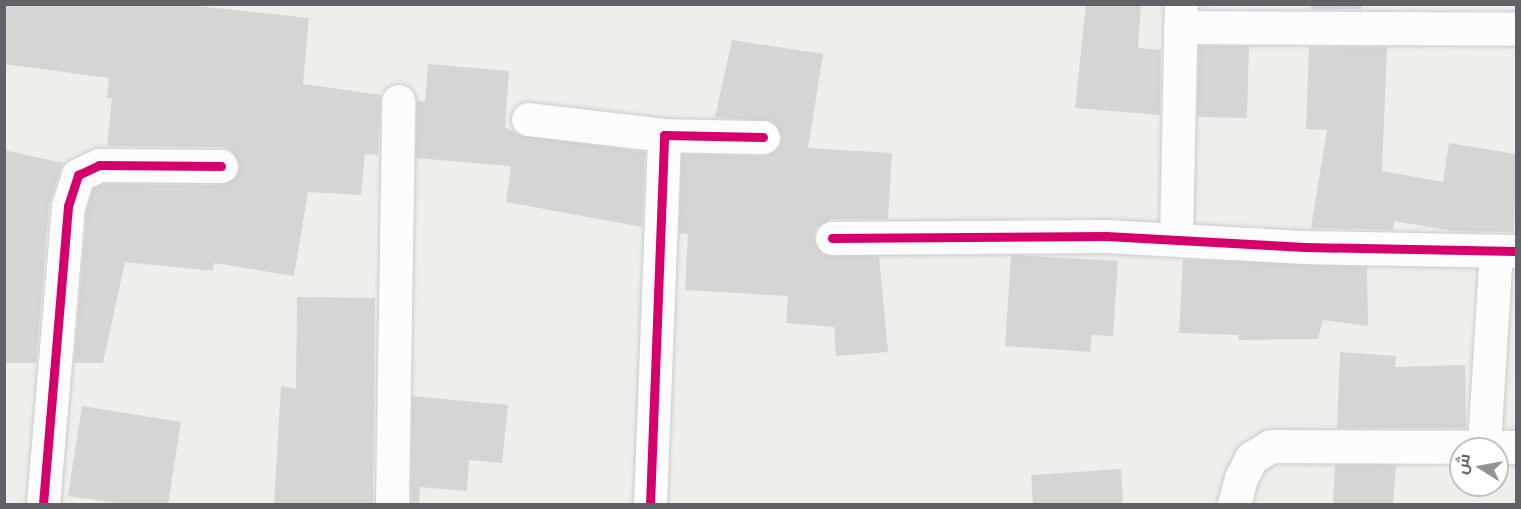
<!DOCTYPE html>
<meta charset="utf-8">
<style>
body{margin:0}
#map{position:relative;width:1521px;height:509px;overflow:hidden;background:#efeeea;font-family:"Nunito Sans",Cairo,sans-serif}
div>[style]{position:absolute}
.building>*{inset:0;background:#d6d5d3}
.roads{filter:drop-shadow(0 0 2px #cbcccc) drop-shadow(0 0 2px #cbcccc)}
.street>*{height:33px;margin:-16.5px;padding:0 16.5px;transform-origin:16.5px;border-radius:16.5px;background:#fdfcfc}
.cycleway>*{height:9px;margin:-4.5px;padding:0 4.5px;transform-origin:4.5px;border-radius:4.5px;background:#d6006c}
span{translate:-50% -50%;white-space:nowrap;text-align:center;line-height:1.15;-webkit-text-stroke:6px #fff;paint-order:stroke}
.frame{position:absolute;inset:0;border:6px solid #5f6368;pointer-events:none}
.north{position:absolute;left:1449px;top:437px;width:60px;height:60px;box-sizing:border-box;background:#fff;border:2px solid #bfc1c3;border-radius:50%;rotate:281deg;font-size:16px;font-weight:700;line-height:24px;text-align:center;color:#5f6368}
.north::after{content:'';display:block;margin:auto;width:21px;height:27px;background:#919496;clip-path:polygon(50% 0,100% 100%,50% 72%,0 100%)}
</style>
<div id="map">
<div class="building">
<div style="clip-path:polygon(4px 4px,178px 4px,309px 18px,303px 84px,381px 95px,378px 155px,365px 154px,361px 195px,308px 192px,294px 276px,214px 263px,213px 271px,125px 262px,103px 363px,74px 363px,87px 210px,93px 188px,103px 184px,221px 185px,237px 176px,240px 166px,231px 150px,222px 147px,107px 146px,112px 98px,107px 98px,109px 78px,4px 64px)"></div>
<div style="clip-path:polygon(1086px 4px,1141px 4px,1138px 48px,1161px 50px,1160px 115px,1075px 108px)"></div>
<div style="clip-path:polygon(1311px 4px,1362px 4px,1361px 9px,1311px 9px)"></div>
<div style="clip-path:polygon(732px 40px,823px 54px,808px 148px,892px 153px,888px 219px,831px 219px,816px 228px,813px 238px,823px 255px,879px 256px,888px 352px,836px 356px,834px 327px,786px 323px,788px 296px,685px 290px,688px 234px,679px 233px,682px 154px,763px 156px,779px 147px,782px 138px,772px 121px,715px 117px)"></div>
<div style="clip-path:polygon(1199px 46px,1249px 46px,1247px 118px,1197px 117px)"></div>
<div style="clip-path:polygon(1309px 47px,1387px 47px,1382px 171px,1443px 182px,1449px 143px,1516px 154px,1514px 232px,1453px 231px,1394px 221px,1393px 230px,1311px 228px,1327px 130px,1306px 129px)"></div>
<div style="clip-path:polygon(428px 64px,509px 71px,505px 127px,517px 134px,645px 152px,642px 227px,506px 202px,511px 166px,416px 158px,417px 101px,425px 102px)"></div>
<div style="clip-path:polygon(4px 150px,63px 163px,49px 204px,36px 363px,4px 363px)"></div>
<div style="clip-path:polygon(1011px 255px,1118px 261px,1113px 336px,1092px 335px,1090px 352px,1005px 346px)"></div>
<div style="clip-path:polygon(1183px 259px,1367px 267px,1368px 326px,1323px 320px,1318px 339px,1238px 340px,1239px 335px,1179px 333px)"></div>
<div style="clip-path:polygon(297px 297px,375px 298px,373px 504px,274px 504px,281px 386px,296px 389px)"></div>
<div style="clip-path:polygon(1340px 352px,1396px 356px,1395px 367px,1465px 365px,1466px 428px,1337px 428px)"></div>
<div style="clip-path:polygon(412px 396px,508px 405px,502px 463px,469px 460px,467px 491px,420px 487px,419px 504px,411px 504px)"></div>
<div style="clip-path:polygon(82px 406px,181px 422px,168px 504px,123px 504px,68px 496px)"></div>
<div style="clip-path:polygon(1335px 465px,1396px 465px,1393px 504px,1333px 504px)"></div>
<div style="clip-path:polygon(1121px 469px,1123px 504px,1033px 504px,1031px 475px)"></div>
</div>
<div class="roads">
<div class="street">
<div style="left:1180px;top:27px;width:336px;rotate:0.3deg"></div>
<div style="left:528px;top:119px;width:137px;rotate:6.7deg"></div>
<div style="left:832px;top:238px;width:274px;rotate:-0.4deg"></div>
<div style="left:1106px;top:236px;width:199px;rotate:3.2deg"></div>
<div style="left:1305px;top:247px;width:211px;rotate:1.1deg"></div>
<div style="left:1176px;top:239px;width:235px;rotate:-88.8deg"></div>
<div style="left:1484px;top:445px;width:194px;rotate:-86.5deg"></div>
<div style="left:43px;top:504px;width:299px;rotate:-85.2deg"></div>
<div style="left:68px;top:206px;width:33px;rotate:-72deg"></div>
<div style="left:78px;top:175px;width:23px;rotate:-25deg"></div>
<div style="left:99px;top:165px;width:122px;rotate:0.5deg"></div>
<div style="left:392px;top:504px;width:403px;rotate:-89.1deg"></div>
<div style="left:650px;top:504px;width:369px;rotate:-87.8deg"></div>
<div style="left:664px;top:135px;width:99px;rotate:1.2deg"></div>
<div style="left:1234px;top:504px;width:27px;rotate:-75deg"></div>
<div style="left:1241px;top:478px;width:22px;rotate:-63deg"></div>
<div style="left:1251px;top:458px;width:23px;rotate:-31deg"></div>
<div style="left:1271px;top:446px;width:245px;rotate:0.2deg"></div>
</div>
</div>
<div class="cycleway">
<div style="left:832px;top:238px;width:274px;rotate:-0.4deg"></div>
<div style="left:1106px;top:236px;width:199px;rotate:3.2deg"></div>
<div style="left:1305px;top:247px;width:211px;rotate:1.1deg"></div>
<div style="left:43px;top:504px;width:299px;rotate:-85.2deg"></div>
<div style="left:68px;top:206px;width:33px;rotate:-72deg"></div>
<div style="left:78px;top:175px;width:23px;rotate:-25deg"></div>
<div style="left:99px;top:165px;width:122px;rotate:0.5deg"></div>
<div style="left:650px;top:504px;width:369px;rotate:-87.8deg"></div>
<div style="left:664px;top:135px;width:99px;rotate:1.2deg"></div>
</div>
<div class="frame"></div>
<div class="north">ش</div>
</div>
